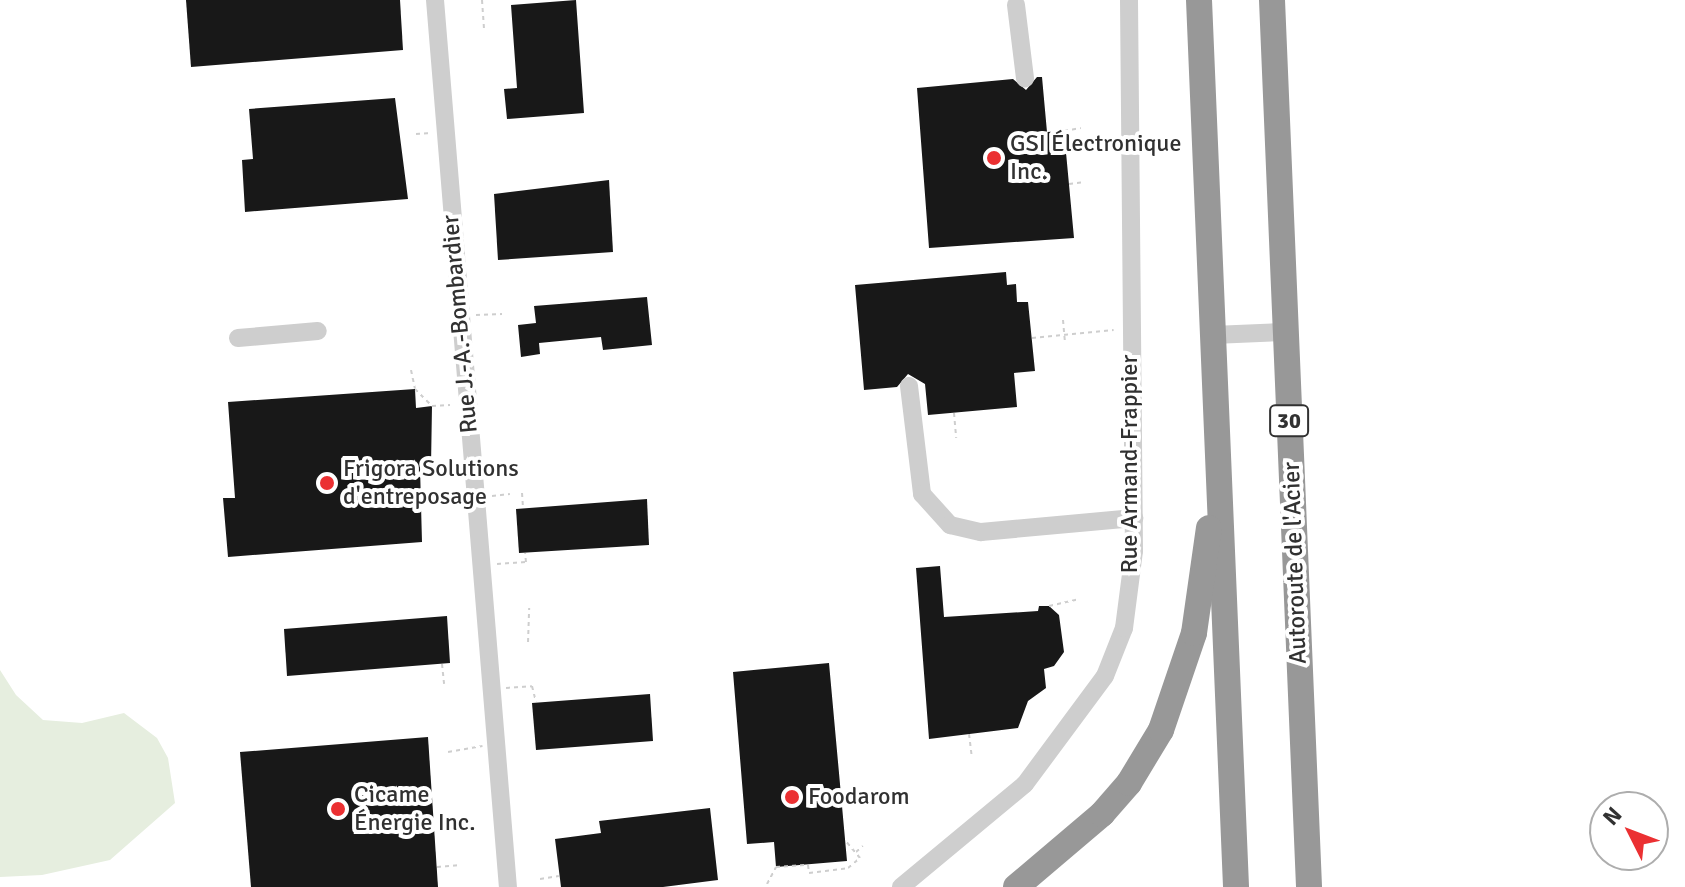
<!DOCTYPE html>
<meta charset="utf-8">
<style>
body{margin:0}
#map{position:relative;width:1685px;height:887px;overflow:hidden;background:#fff;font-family:Signika,sans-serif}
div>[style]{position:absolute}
.green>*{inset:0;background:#e6eedf}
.building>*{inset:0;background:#181818}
.path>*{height:2px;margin-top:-1px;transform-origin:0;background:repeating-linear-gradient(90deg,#cecece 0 4px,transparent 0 8px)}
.minor>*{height:18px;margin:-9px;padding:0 9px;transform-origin:9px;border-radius:9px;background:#cecece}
.highway>*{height:26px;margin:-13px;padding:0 13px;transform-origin:13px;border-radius:13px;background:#989898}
.dots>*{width:22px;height:22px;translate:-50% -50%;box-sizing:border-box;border:4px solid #fff;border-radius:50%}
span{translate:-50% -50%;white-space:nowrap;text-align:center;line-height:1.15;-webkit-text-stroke:8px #fff;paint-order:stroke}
.shield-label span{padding:2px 6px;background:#fff;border:2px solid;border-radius:6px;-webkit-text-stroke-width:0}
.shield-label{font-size:22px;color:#313131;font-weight:700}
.poi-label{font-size:24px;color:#313131}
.left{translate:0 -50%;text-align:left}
.street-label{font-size:24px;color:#313131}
.north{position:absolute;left:1589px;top:791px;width:80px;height:80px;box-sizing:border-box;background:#fff;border:2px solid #adadad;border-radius:50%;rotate:312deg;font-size:22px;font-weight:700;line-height:32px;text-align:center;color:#313131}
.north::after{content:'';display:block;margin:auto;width:28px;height:36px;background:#eb3032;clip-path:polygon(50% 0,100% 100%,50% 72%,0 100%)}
</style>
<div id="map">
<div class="green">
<div style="clip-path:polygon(0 670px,16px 695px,43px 720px,82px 723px,124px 713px,157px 738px,168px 758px,175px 803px,110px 860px,42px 875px,0 877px)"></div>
</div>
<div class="building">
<div style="clip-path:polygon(186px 0,400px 0,403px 50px,191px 67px)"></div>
<div style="clip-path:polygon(576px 0,584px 113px,507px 119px,504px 89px,517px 88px,511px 5px)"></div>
<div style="clip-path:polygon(1037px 77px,1042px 77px,1047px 132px,1064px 131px,1074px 238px,929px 248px,917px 88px,1013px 79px,1026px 90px)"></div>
<div style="clip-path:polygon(395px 98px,408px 199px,245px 212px,242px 160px,253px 159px,249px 109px)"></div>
<div style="clip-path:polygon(609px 180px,613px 252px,498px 260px,494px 194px)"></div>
<div style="clip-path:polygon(1006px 272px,1007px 285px,1016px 284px,1017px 302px,1028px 302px,1035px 371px,1014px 373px,1017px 407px,928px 415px,925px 384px,908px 374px,897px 387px,864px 390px,855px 285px)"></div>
<div style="clip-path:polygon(647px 297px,652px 345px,603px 350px,601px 337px,539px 343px,540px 354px,521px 357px,518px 325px,536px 323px,534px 306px)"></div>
<div style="clip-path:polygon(415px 389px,416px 408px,432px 406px,431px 466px,420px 467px,422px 542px,228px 557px,223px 498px,235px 498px,228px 402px)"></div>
<div style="clip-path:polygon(647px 499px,649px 545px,519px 553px,516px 509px)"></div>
<div style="clip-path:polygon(940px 566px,944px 617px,1038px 611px,1039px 606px,1049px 606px,1059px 615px,1064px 652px,1054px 666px,1044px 669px,1046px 688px,1028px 701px,1018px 728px,929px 739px,916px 568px)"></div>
<div style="clip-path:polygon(447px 616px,450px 663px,287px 676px,284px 629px)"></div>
<div style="clip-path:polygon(829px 663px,847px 861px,776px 867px,774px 842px,747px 844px,733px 672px)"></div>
<div style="clip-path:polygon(650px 694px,653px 741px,536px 750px,532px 703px)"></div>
<div style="clip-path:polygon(428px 737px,438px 887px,251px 887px,240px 752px)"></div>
<div style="clip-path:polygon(710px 808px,718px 880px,663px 887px,561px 887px,555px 839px,601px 833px,599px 821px)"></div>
</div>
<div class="path">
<div style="left:482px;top:0;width:32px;rotate:86deg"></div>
<div style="left:1064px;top:131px;width:17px;rotate:-10deg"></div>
<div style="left:416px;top:134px;width:15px;rotate:-4deg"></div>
<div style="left:1069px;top:184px;width:16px;rotate:-7deg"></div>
<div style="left:476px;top:315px;width:26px;rotate:-2deg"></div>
<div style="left:1063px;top:320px;width:24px;rotate:85deg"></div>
<div style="left:1032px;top:338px;width:82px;rotate:-5.6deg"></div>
<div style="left:411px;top:370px;width:19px;rotate:78deg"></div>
<div style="left:415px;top:389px;width:24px;rotate:45deg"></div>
<div style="left:432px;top:406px;width:18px;rotate:-3deg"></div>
<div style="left:954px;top:413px;width:25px;rotate:85deg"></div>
<div style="left:522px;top:493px;width:15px;rotate:86deg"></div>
<div style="left:492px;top:496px;width:18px;rotate:-6deg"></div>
<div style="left:497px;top:564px;width:29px;rotate:-4deg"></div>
<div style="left:526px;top:562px;width:9px;rotate:-96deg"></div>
<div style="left:1049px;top:606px;width:28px;rotate:-13deg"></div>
<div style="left:528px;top:642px;width:34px;rotate:-88deg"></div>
<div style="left:442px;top:664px;width:20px;rotate:84deg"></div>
<div style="left:506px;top:688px;width:26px;rotate:-4deg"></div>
<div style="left:532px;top:686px;width:16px;rotate:76deg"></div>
<div style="left:969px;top:734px;width:24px;rotate:83deg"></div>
<div style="left:448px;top:752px;width:35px;rotate:-10deg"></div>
<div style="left:856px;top:852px;width:9px;rotate:-41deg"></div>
<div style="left:437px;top:867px;width:21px;rotate:-5deg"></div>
<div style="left:540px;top:879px;width:19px;rotate:-9deg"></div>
<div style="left:767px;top:884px;width:19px;rotate:-62deg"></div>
<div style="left:776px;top:867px;width:32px;rotate:-4deg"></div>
<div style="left:808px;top:865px;width:8px;rotate:83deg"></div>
<div style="left:809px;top:873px;width:39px;rotate:-7deg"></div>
<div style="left:848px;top:868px;width:16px;rotate:-40deg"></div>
<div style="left:860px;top:858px;width:23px;rotate:-130deg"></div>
</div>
<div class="minor">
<div style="left:435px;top:0;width:890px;rotate:85.3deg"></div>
<div style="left:1016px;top:5px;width:74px;rotate:83deg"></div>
<div style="left:1213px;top:335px;width:72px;rotate:-2.4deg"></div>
<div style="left:238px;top:338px;width:80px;rotate:-5deg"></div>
<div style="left:909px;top:386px;width:109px;rotate:83.1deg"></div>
<div style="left:922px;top:494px;width:42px;rotate:47.9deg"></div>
<div style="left:950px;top:525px;width:32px;rotate:13deg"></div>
<div style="left:981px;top:532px;width:154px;rotate:-5.2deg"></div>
<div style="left:901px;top:887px;width:161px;rotate:-39.7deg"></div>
<div style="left:1025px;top:784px;width:134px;rotate:-53.5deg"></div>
<div style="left:1105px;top:676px;width:52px;rotate:-68.4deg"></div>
<div style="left:1124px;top:628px;width:78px;rotate:-82.6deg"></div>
<div style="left:1134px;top:551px;width:551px;rotate:-90.52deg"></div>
</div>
<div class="highway">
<div style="left:1199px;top:0;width:888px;rotate:87.61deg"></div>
<div style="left:1272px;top:0;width:888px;rotate:87.61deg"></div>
<div style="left:1016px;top:887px;width:113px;rotate:-40.3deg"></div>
<div style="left:1102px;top:814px;width:41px;rotate:-48.9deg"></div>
<div style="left:1129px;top:783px;width:62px;rotate:-58.9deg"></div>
<div style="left:1161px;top:730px;width:102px;rotate:-71.2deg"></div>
<div style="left:1194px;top:633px;width:106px;rotate:-81.9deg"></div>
</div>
<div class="dots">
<div style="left:994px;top:158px;background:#eb3032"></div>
<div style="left:327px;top:483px;background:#eb3032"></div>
<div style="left:792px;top:797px;background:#eb3032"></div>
<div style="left:338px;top:809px;background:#eb3032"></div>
</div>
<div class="shield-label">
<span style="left:1289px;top:421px">30</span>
</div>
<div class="poi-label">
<span class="left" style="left:1010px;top:158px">GSI Électronique<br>Inc.</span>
<span class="left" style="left:343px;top:483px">Frigora Solutions<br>d'entreposage</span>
<span class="left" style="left:354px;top:809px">Cicame<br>Énergie Inc.</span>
<span class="left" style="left:808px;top:797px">Foodarom</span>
</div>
<div class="street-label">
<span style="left:460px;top:324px;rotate:-95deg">Rue J.-A.-Bombardier</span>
<span style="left:1130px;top:464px;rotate:-90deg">Rue Armand-Frappier</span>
<span style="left:1295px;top:563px;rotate:-92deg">Autoroute de l'Acier</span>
</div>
<div class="north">N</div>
</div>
